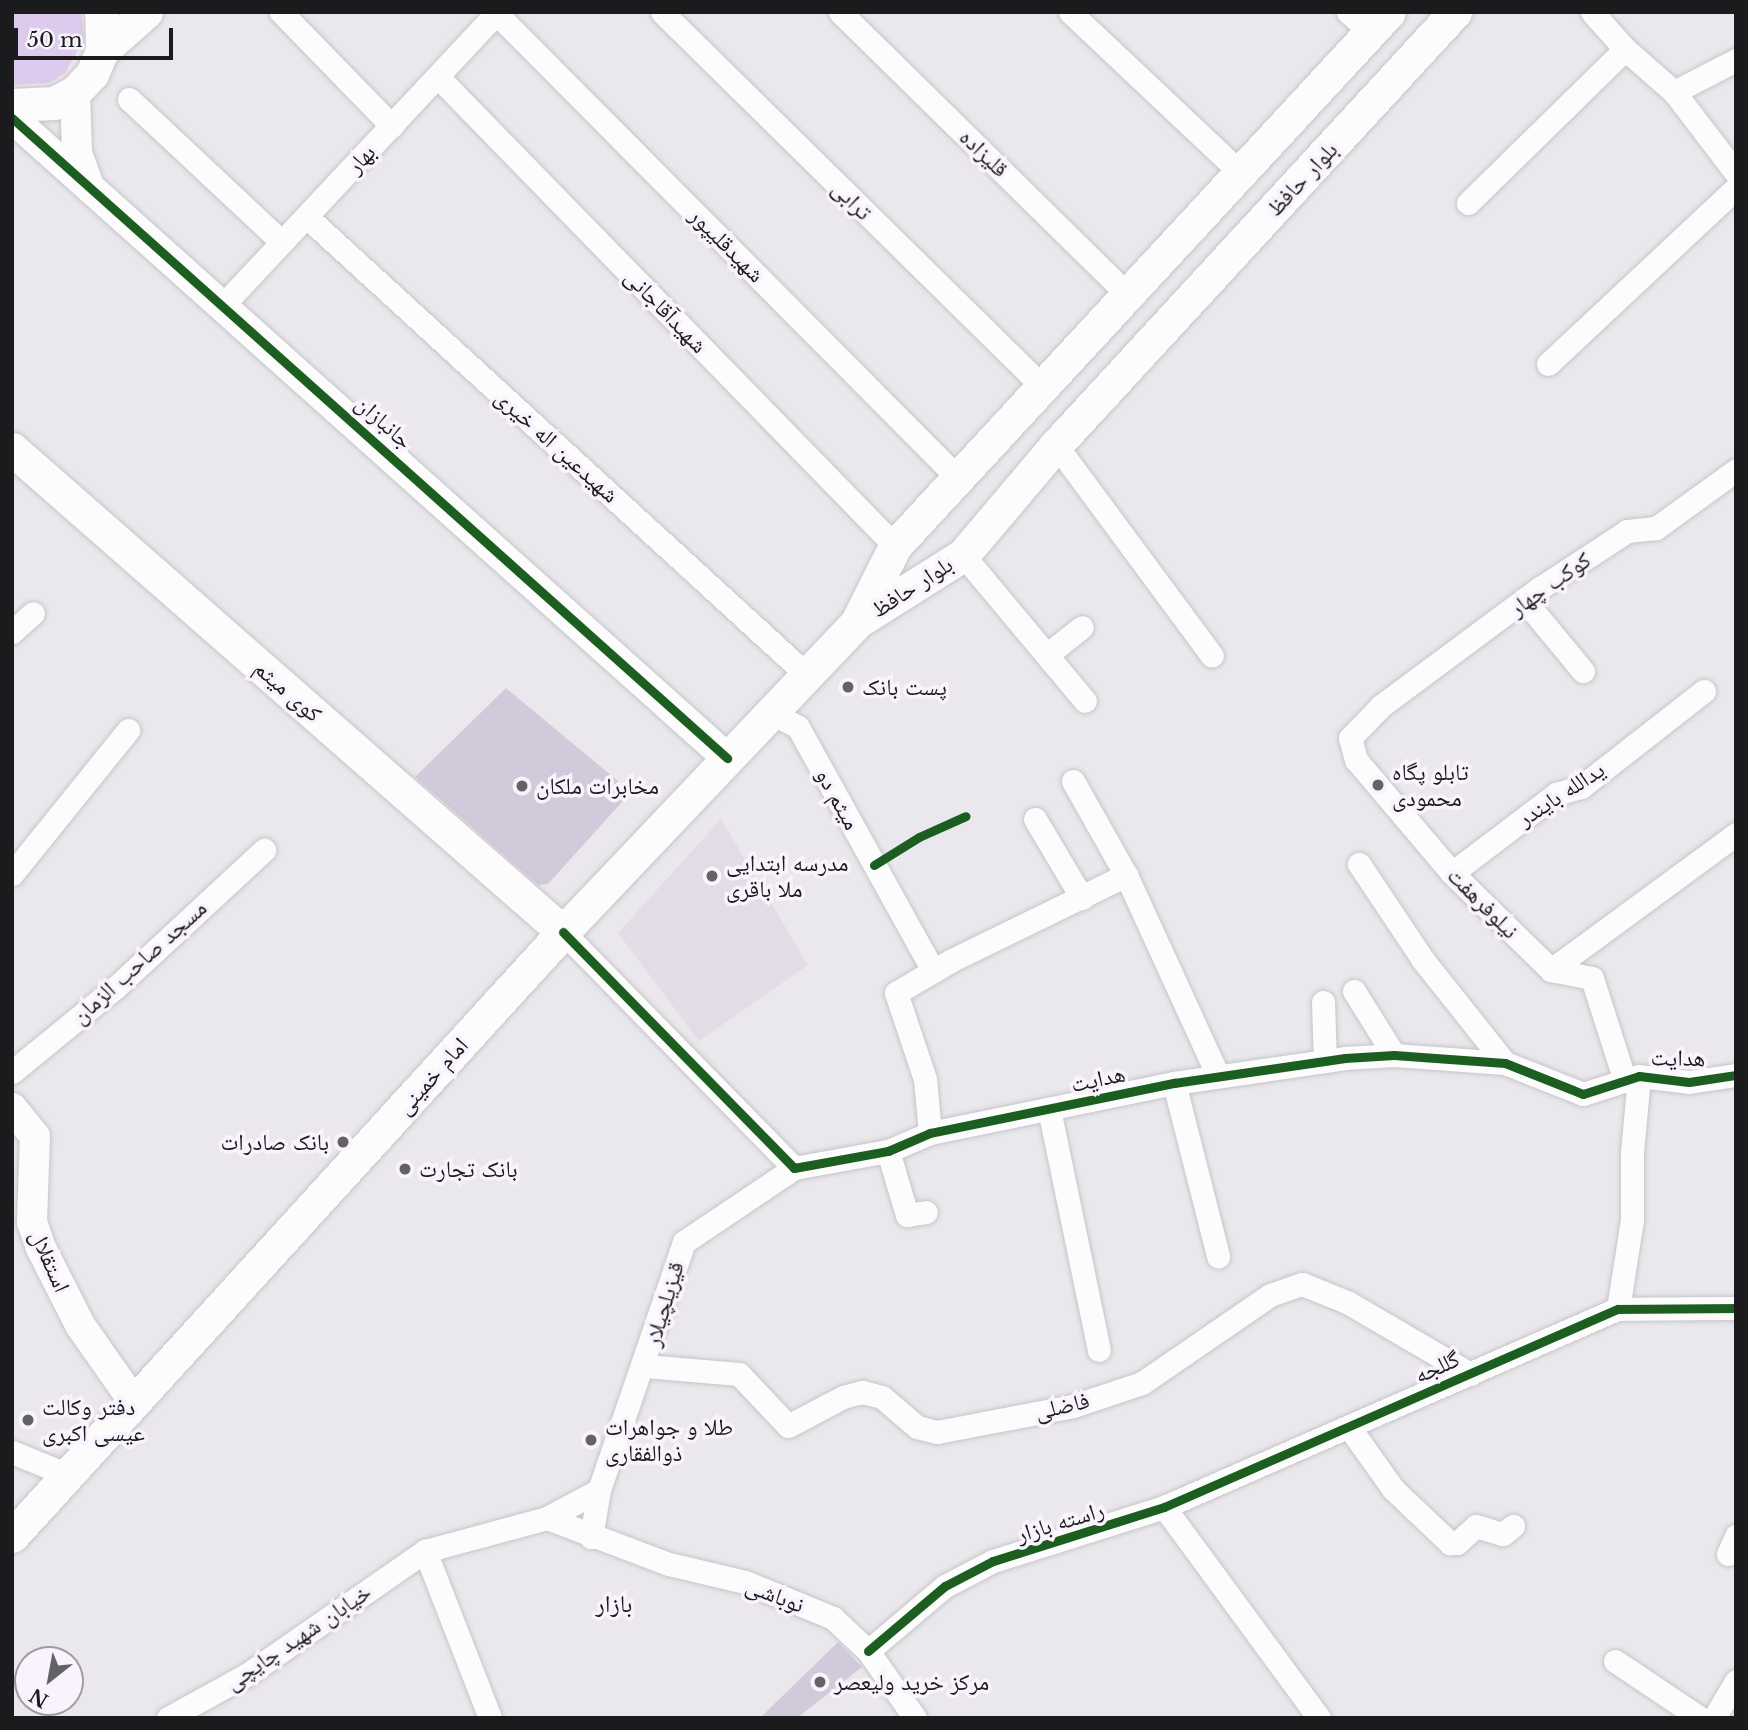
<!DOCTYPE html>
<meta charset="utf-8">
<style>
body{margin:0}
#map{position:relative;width:1748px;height:1730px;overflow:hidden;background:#eae8ec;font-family:"Libre Baskerville","Noto Naskh Arabic",serif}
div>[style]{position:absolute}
.built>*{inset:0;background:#e1dce6}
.green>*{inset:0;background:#ddcaed}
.building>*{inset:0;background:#d2c9da}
.roads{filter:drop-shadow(0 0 2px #c7c5c8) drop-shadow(0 0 2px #c7c5c8)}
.minor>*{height:23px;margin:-11.5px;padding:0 11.5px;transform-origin:11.5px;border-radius:11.5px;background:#fcfcfc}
.tertiary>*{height:30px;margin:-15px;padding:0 15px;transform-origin:15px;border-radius:15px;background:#fcfcfc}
.secondary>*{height:33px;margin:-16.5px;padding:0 16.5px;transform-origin:16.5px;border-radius:16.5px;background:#fcfcfc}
.cycleway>*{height:9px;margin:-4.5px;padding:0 4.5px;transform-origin:4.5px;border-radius:4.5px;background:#1b5e20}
.dots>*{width:19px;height:19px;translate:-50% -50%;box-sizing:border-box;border:4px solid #f8f3fc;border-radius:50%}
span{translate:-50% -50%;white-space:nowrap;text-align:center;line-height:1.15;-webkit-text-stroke:7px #f8f3fc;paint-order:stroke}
.street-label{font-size:23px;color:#1b1a1c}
.poi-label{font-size:23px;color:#1b1a1c}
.left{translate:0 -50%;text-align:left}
.right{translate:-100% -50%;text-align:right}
.neighbourhood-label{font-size:24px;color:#1b1a1c}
.frame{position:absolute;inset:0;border:14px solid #1b1a1c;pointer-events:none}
.north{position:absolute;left:14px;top:1646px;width:70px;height:70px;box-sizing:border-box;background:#f8f3fc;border:2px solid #a09ca2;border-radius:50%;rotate:211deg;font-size:19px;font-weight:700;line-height:28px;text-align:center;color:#1b1a1c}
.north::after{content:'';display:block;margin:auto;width:24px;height:32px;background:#636265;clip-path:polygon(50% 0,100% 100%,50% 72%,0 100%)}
.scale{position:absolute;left:14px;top:28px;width:159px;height:32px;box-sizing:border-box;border:4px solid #1b1a1c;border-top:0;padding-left:9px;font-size:21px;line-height:24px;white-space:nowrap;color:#1b1a1c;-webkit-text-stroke:5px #f8f3fc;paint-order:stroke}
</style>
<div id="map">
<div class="built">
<div style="clip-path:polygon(721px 819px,808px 965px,699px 1041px,618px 933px)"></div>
</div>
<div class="green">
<div style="clip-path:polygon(12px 12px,81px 12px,84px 39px,65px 73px,49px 83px,12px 85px)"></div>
</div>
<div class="building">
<div style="clip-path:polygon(506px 688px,631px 792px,548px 884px,538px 885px,415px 777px)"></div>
<div style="clip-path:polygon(838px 1642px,862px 1667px,797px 1718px,760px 1718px)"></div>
</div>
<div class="roads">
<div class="minor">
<div style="left:281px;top:12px;width:159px;rotate:45.8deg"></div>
<div style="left:662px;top:12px;width:535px;rotate:44.55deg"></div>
<div style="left:840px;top:12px;width:404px;rotate:44.5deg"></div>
<div style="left:1070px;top:12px;width:233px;rotate:43.3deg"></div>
<div style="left:1348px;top:12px;width:30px;rotate:42deg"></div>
<div style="left:1592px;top:12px;width:50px;rotate:48.3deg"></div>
<div style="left:1625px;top:49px;width:65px;rotate:41.3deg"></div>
<div style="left:1674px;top:92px;width:102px;rotate:52.6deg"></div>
<div style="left:496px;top:13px;width:655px;rotate:45.19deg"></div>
<div style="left:438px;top:77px;width:655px;rotate:45.74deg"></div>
<div style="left:1674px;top:92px;width:70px;rotate:-27.3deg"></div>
<div style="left:129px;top:99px;width:209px;rotate:43.1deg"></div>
<div style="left:1468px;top:203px;width:220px;rotate:-44.4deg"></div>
<div style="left:307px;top:217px;width:678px;rotate:42.49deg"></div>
<div style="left:224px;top:304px;width:400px;rotate:-46.9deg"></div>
<div style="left:1548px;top:364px;width:258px;rotate:-43.1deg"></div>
<div style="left:1056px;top:445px;width:262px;rotate:53.5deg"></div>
<div style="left:963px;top:555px;width:190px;rotate:50.1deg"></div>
<div style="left:1525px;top:601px;width:91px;rotate:50.4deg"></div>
<div style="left:12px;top:632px;width:28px;rotate:-42deg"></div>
<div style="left:1048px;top:654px;width:43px;rotate:-38.5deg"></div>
<div style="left:771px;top:713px;width:30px;rotate:27deg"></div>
<div style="left:798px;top:727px;width:279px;rotate:61deg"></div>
<div style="left:1073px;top:781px;width:108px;rotate:60.6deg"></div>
<div style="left:1126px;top:875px;width:221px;rotate:65.4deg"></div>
<div style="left:1035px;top:819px;width:92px;rotate:59.3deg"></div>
<div style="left:1359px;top:864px;width:115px;rotate:56.3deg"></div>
<div style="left:1423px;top:960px;width:132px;rotate:51.5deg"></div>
<div style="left:1452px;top:873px;width:131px;rotate:-37.2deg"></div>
<div style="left:1556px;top:794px;width:26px;rotate:-16deg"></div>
<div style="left:1581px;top:787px;width:156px;rotate:-38deg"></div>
<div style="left:12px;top:874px;width:185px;rotate:-51.1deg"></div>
<div style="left:563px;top:932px;width:330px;rotate:45.6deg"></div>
<div style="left:794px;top:1168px;width:96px;rotate:-10.3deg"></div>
<div style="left:888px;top:1151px;width:46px;rotate:-23.2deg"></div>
<div style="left:930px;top:1133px;width:249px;rotate:-11.6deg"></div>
<div style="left:1174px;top:1083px;width:173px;rotate:-8.3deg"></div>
<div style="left:1345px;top:1058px;width:49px;rotate:-3.5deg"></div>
<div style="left:1394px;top:1055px;width:111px;rotate:4.1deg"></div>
<div style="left:1505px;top:1063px;width:84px;rotate:21.7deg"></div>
<div style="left:1583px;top:1094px;width:59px;rotate:-17.8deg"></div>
<div style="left:1639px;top:1076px;width:50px;rotate:6.8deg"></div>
<div style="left:1689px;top:1082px;width:48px;rotate:-8.5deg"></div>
<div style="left:1551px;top:970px;width:230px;rotate:-36.3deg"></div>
<div style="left:1354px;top:991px;width:75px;rotate:58deg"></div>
<div style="left:1323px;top:1002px;width:59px;rotate:88.1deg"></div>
<div style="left:12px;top:1072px;width:134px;rotate:-39.3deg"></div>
<div style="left:116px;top:987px;width:202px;rotate:-42.8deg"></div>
<div style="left:1625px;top:1081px;width:108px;rotate:-107.8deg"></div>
<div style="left:1592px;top:978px;width:42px;rotate:-169deg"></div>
<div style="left:1551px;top:970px;width:139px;rotate:-135.6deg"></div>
<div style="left:1452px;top:873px;width:148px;rotate:-130.3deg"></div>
<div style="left:1356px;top:760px;width:23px;rotate:-105deg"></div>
<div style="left:1350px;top:738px;width:45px;rotate:-45.9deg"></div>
<div style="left:1381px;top:706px;width:198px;rotate:-36.6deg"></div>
<div style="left:1540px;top:588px;width:104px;rotate:-33.2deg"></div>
<div style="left:1627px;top:531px;width:29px;rotate:-6deg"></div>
<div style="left:1656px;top:528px;width:99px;rotate:-35.9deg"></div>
<div style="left:1174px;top:1083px;width:179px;rotate:75.7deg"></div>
<div style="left:1049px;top:1109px;width:246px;rotate:78.3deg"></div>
<div style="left:930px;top:1133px;width:54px;rotate:-95.3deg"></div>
<div style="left:925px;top:1079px;width:91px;rotate:-108.6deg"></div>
<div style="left:896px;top:993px;width:65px;rotate:-30.5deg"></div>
<div style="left:952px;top:960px;width:194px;rotate:-26deg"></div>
<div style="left:888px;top:1151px;width:67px;rotate:73.5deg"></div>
<div style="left:907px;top:1215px;width:19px;rotate:-9deg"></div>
<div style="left:1618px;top:1309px;width:90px;rotate:-81.1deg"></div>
<div style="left:1632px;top:1220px;width:68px;rotate:-90deg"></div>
<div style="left:1632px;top:1152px;width:76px;rotate:-84.7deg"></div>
<div style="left:645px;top:1366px;width:94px;rotate:4.9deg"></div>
<div style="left:739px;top:1374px;width:71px;rotate:46.7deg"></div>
<div style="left:788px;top:1426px;width:62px;rotate:-27.8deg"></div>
<div style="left:843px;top:1397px;width:20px;rotate:-15deg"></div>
<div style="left:862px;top:1392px;width:21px;rotate:14deg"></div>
<div style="left:882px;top:1397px;width:46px;rotate:40.6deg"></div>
<div style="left:917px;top:1427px;width:21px;rotate:14deg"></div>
<div style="left:937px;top:1432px;width:138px;rotate:-10.8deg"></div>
<div style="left:1073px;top:1406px;width:73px;rotate:-18.4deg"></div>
<div style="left:1142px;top:1383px;width:155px;rotate:-34.5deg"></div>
<div style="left:1270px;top:1295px;width:34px;rotate:-19deg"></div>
<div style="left:1302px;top:1284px;width:48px;rotate:21.8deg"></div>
<div style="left:1347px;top:1302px;width:143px;rotate:30.3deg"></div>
<div style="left:1349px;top:1427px;width:76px;rotate:54.6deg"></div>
<div style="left:1393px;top:1489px;width:79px;rotate:43.5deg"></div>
<div style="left:1450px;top:1543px;width:7px"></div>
<div style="left:1457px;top:1543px;width:25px;rotate:-42deg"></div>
<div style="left:1476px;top:1526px;width:28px;rotate:17deg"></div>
<div style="left:1503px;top:1534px;width:13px;rotate:-39deg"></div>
<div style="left:12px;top:1452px;width:61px;rotate:22.3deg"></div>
<div style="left:599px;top:1490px;width:262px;rotate:-71.1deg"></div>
<div style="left:684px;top:1242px;width:133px;rotate:-33.9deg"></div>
<div style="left:1164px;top:1507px;width:262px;rotate:53.7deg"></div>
<div style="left:547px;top:1518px;width:130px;rotate:20.7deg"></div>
<div style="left:669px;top:1564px;width:78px;rotate:13.3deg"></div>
<div style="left:745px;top:1582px;width:95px;rotate:22.2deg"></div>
<div style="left:833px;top:1618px;width:48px;rotate:43.3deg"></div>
<div style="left:868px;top:1651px;width:82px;rotate:55deg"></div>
<div style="left:425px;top:1551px;width:179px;rotate:68.7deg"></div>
<div style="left:1728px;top:1554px;width:20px;rotate:-66deg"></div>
<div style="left:868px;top:1651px;width:101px;rotate:-40.2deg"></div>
<div style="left:945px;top:1586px;width:54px;rotate:-27.5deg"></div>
<div style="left:993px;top:1561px;width:179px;rotate:-17.5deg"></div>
<div style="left:1164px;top:1507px;width:495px;rotate:-23.6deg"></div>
<div style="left:1618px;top:1309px;width:118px;rotate:-0.5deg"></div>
<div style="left:1615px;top:1661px;width:102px;rotate:33.8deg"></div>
<div style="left:168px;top:1718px;width:91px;rotate:-28.8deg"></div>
<div style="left:248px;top:1674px;width:216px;rotate:-34.8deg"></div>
<div style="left:425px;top:1551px;width:126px;rotate:-15.1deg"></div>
<div style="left:547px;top:1518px;width:59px;rotate:-28.3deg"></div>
<div style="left:599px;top:1490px;width:48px;rotate:99.7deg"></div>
<div style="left:1714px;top:1718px;width:43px;rotate:-59.3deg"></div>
</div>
<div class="tertiary">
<div style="left:75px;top:92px;width:61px;rotate:88.1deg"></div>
<div style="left:77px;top:153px;width:30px;rotate:70deg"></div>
<div style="left:12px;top:118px;width:960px;rotate:41.83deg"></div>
<div style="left:12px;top:1108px;width:36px;rotate:51deg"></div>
<div style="left:35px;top:1136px;width:86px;rotate:92deg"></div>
<div style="left:32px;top:1222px;width:28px;rotate:71deg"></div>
<div style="left:41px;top:1248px;width:86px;rotate:63.1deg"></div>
<div style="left:80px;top:1325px;width:94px;rotate:55deg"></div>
</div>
<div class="secondary">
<div style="left:102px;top:51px;width:59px;rotate:-41.6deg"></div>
<div style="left:12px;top:105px;width:42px;rotate:-2.7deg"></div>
<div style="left:54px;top:103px;width:24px;rotate:-28deg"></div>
<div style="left:75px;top:92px;width:25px;rotate:-47deg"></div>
<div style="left:92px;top:74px;width:25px;rotate:-67deg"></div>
<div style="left:102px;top:51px;width:39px;rotate:-91deg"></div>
<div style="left:12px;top:449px;width:733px;rotate:41.24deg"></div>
<div style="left:858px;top:620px;width:83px;rotate:-63.4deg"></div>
<div style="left:895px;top:546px;width:727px;rotate:-47.23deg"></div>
<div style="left:12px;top:1536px;width:818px;rotate:-47.63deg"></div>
<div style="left:563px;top:932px;width:427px;rotate:-46.5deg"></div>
<div style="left:857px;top:622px;width:125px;rotate:-32.3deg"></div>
<div style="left:963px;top:555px;width:144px;rotate:-49.8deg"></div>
<div style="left:1056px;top:445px;width:589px;rotate:-47.34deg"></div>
</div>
</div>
<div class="cycleway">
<div style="left:12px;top:118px;width:960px;rotate:41.83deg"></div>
<div style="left:874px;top:865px;width:53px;rotate:-31.9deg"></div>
<div style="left:919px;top:837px;width:51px;rotate:-24.1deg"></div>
<div style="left:563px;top:932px;width:330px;rotate:45.6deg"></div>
<div style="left:794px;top:1168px;width:96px;rotate:-10.3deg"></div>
<div style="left:888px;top:1151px;width:46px;rotate:-23.2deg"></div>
<div style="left:930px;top:1133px;width:249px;rotate:-11.6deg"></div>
<div style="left:1174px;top:1083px;width:173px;rotate:-8.3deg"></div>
<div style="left:1345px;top:1058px;width:49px;rotate:-3.5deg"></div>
<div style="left:1394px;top:1055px;width:111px;rotate:4.1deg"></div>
<div style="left:1505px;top:1063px;width:84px;rotate:21.7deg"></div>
<div style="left:1583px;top:1094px;width:59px;rotate:-17.8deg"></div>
<div style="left:1639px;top:1076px;width:50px;rotate:6.8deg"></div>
<div style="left:1689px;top:1082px;width:48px;rotate:-8.5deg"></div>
<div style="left:868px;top:1651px;width:101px;rotate:-40.2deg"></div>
<div style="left:945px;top:1586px;width:54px;rotate:-27.5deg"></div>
<div style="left:993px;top:1561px;width:179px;rotate:-17.5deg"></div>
<div style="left:1164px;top:1507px;width:495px;rotate:-23.6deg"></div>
<div style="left:1618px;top:1309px;width:118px;rotate:-0.5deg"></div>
</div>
<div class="dots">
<div style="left:848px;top:687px;background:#636265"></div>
<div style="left:1378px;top:785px;background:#636265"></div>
<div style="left:522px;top:786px;background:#636265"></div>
<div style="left:712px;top:876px;background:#636265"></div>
<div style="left:343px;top:1142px;background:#636265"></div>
<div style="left:405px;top:1169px;background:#636265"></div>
<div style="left:28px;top:1420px;background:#636265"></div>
<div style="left:591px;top:1440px;background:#636265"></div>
<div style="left:820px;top:1682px;background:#636265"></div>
</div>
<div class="street-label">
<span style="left:984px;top:153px;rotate:44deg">قلیزاده</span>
<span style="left:361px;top:159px;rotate:-47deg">بهار</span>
<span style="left:1302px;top:179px;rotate:-47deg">بلوار حافظ</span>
<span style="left:852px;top:200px;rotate:45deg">ترابی</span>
<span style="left:727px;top:245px;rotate:45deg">شهیدقلیپور</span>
<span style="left:666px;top:311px;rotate:46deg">شهیدآقاجانی</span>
<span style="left:384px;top:422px;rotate:42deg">جانبازان</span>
<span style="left:557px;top:446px;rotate:42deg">شهیدعین اله خیری</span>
<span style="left:1550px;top:584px;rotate:-35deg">کوکب چهار</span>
<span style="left:912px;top:587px;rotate:-33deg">بلوار حافظ</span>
<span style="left:288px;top:691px;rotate:41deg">کوی میثم</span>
<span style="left:1561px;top:794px;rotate:-33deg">یدالله بایندر</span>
<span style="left:838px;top:799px;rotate:61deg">میثم دو</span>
<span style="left:1483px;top:903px;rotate:45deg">نیلوفرهفت</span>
<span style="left:139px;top:962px;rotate:-42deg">مسجد صاحب الزمان</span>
<span style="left:1678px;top:1058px;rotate:1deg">هدایت</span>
<span style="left:432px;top:1076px;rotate:-48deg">امام خمینی</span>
<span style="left:1098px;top:1079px;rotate:-12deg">هدایت</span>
<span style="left:50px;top:1261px;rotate:66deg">استقلال</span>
<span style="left:664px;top:1304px;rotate:-73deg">قیزیلچیلار</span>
<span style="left:1437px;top:1367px;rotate:-24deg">گللجه</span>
<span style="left:1062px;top:1406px;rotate:-13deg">فاضلی</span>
<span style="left:1060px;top:1522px;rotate:-17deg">راسته بازار</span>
<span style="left:775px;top:1595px;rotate:21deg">نوباشی</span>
<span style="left:298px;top:1637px;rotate:-34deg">خیابان شهید چایچی</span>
</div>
<div class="poi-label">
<span class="left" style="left:862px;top:687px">پست بانک</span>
<span class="left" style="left:1392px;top:785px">تابلو پگاه<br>محمودی</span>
<span class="left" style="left:536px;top:786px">مخابرات ملکان</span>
<span class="left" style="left:726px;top:876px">مدرسه ابتدایی<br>ملا باقری</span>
<span class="right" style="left:329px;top:1142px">بانک صادرات</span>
<span class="left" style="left:419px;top:1169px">بانک تجارت</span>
<span class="left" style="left:42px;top:1420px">دفتر وکالت<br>عیسی اکبری</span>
<span class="left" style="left:605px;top:1440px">طلا و جواهرات<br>ذوالفقاری</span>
<span class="left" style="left:834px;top:1682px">مرکز خرید ولیعصر</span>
</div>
<div class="neighbourhood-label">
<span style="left:614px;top:1604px">بازار</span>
</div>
<div class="frame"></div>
<div class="north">N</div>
<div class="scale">50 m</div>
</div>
